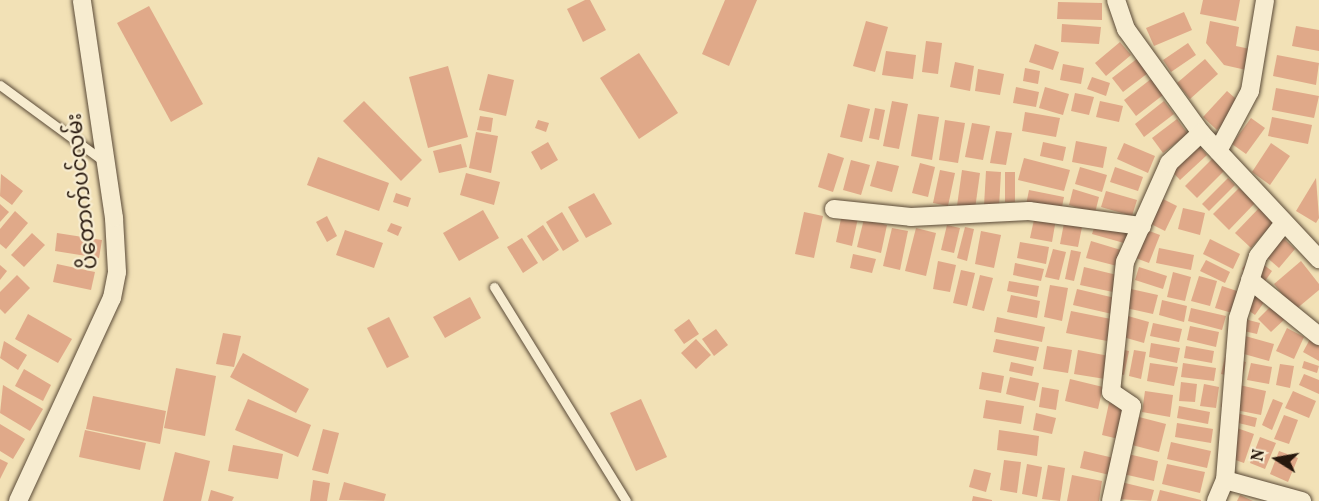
<!DOCTYPE html>
<meta charset="utf-8">
<style>
body{margin:0}
#map{position:relative;width:1319px;height:501px;overflow:hidden;background:#f2e1b6;font-family:Vollkorn,"Noto Sans Myanmar",serif}
div>[style]{position:absolute}
.building>*{inset:0;background:#e0a989}
.roads{filter:drop-shadow(0 0 2px #5a4a37) drop-shadow(0 0 2px #5a4a37)}
.lane>*{height:9px;margin:-4.5px;padding:0 4.5px;transform-origin:4.5px;border-radius:4.5px;background:#f7ecd0}
.street>*{height:18px;margin:-9px;padding:0 9px;transform-origin:9px;border-radius:9px;background:#f7ecd0}
span{translate:-50% -50%;white-space:nowrap;text-align:center;line-height:1.15;-webkit-text-stroke:4.5px #f7ecd0;paint-order:stroke}
.street-label{font-size:21px;color:#27180d}
.north{position:absolute;left:1247px;top:429px;width:60px;height:60px;-webkit-text-stroke:4px #f7ecd0;paint-order:stroke;rotate:281deg;font-size:16px;font-weight:700;line-height:24px;text-align:center;color:#27180d}
.north::after{content:'';display:block;margin:auto;width:21px;height:27px;background:#27180d;clip-path:polygon(50% 0,100% 100%,50% 72%,0 100%)}
</style>
<div id="map">
<div class="building">
<div style="clip-path:polygon(585px 0,590px 0,606px 30px,583px 42px,567px 9px)"></div>
<div style="clip-path:polygon(725px 0,757px 0,729px 66px,702px 54px)"></div>
<div style="clip-path:polygon(1203px 0,1240px 0,1236px 21px,1200px 14px)"></div>
<div style="clip-path:polygon(1058px 2px,1102px 3px,1102px 20px,1057px 19px)"></div>
<div style="clip-path:polygon(149px 6px,203px 104px,171px 122px,117px 23px)"></div>
<div style="clip-path:polygon(1184px 12px,1192px 30px,1154px 46px,1146px 28px)"></div>
<div style="clip-path:polygon(866px 21px,888px 27px,875px 72px,853px 66px)"></div>
<div style="clip-path:polygon(1210px 21px,1239px 27px,1236px 46px,1250px 49px,1246px 70px,1224px 65px,1206px 43px)"></div>
<div style="clip-path:polygon(1062px 24px,1101px 27px,1099px 44px,1061px 42px)"></div>
<div style="clip-path:polygon(1296px 26px,1319px 30px,1319px 51px,1292px 46px)"></div>
<div style="clip-path:polygon(926px 41px,942px 43px,938px 74px,922px 72px)"></div>
<div style="clip-path:polygon(1120px 42px,1131px 55px,1106px 76px,1095px 63px)"></div>
<div style="clip-path:polygon(1188px 43px,1196px 55px,1171px 72px,1163px 60px)"></div>
<div style="clip-path:polygon(1035px 44px,1059px 52px,1053px 70px,1029px 62px)"></div>
<div style="clip-path:polygon(886px 51px,916px 55px,913px 79px,882px 75px)"></div>
<div style="clip-path:polygon(639px 53px,678px 113px,639px 139px,600px 78px)"></div>
<div style="clip-path:polygon(1277px 55px,1319px 63px,1316px 85px,1273px 76px)"></div>
<div style="clip-path:polygon(1138px 58px,1148px 73px,1123px 92px,1112px 78px)"></div>
<div style="clip-path:polygon(1205px 59px,1218px 74px,1190px 99px,1177px 83px)"></div>
<div style="clip-path:polygon(955px 62px,974px 66px,970px 91px,950px 87px)"></div>
<div style="clip-path:polygon(1063px 64px,1084px 68px,1081px 84px,1060px 80px)"></div>
<div style="clip-path:polygon(448px 66px,468px 137px,428px 148px,409px 77px)"></div>
<div style="clip-path:polygon(1025px 68px,1040px 71px,1038px 84px,1023px 81px)"></div>
<div style="clip-path:polygon(978px 69px,1004px 74px,1000px 95px,975px 91px)"></div>
<div style="clip-path:polygon(488px 74px,514px 80px,506px 116px,479px 110px)"></div>
<div style="clip-path:polygon(1092px 77px,1110px 83px,1106px 96px,1087px 89px)"></div>
<div style="clip-path:polygon(1151px 79px,1163px 95px,1136px 116px,1124px 100px)"></div>
<div style="clip-path:polygon(1016px 87px,1039px 92px,1036px 107px,1013px 103px)"></div>
<div style="clip-path:polygon(1045px 87px,1069px 94px,1063px 115px,1039px 108px)"></div>
<div style="clip-path:polygon(1276px 88px,1319px 96px,1314px 118px,1272px 110px)"></div>
<div style="clip-path:polygon(1227px 91px,1242px 104px,1217px 130px,1203px 117px)"></div>
<div style="clip-path:polygon(1075px 93px,1094px 97px,1089px 115px,1071px 111px)"></div>
<div style="clip-path:polygon(364px 101px,422px 160px,401px 181px,343px 121px)"></div>
<div style="clip-path:polygon(892px 101px,908px 104px,899px 149px,883px 146px)"></div>
<div style="clip-path:polygon(1100px 101px,1123px 106px,1119px 122px,1096px 117px)"></div>
<div style="clip-path:polygon(1164px 101px,1174px 114px,1144px 137px,1135px 124px)"></div>
<div style="clip-path:polygon(848px 104px,870px 109px,862px 142px,840px 137px)"></div>
<div style="clip-path:polygon(875px 108px,885px 110px,879px 140px,869px 138px)"></div>
<div style="clip-path:polygon(1025px 112px,1060px 118px,1056px 137px,1022px 131px)"></div>
<div style="clip-path:polygon(918px 114px,939px 117px,932px 160px,911px 156px)"></div>
<div style="clip-path:polygon(480px 116px,493px 118px,491px 132px,477px 130px)"></div>
<div style="clip-path:polygon(1272px 117px,1312px 125px,1308px 144px,1268px 136px)"></div>
<div style="clip-path:polygon(1251px 118px,1265px 128px,1246px 154px,1232px 144px)"></div>
<div style="clip-path:polygon(1177px 119px,1188px 134px,1163px 153px,1152px 138px)"></div>
<div style="clip-path:polygon(538px 120px,549px 123px,546px 132px,535px 128px)"></div>
<div style="clip-path:polygon(945px 120px,965px 123px,958px 163px,939px 160px)"></div>
<div style="clip-path:polygon(972px 123px,990px 126px,983px 160px,965px 157px)"></div>
<div style="clip-path:polygon(996px 131px,1012px 133px,1006px 165px,990px 163px)"></div>
<div style="clip-path:polygon(476px 132px,498px 136px,491px 173px,469px 168px)"></div>
<div style="clip-path:polygon(1076px 141px,1107px 147px,1103px 168px,1072px 162px)"></div>
<div style="clip-path:polygon(548px 142px,558px 160px,541px 170px,531px 152px)"></div>
<div style="clip-path:polygon(1043px 142px,1066px 147px,1063px 161px,1040px 156px)"></div>
<div style="clip-path:polygon(1196px 142px,1207px 155px,1180px 180px,1169px 168px)"></div>
<div style="clip-path:polygon(1124px 143px,1155px 156px,1148px 173px,1117px 159px)"></div>
<div style="clip-path:polygon(1271px 143px,1290px 156px,1270px 185px,1252px 172px)"></div>
<div style="clip-path:polygon(461px 144px,467px 167px,439px 173px,433px 151px)"></div>
<div style="clip-path:polygon(828px 153px,844px 158px,833px 192px,818px 187px)"></div>
<div style="clip-path:polygon(318px 157px,389px 183px,379px 211px,307px 185px)"></div>
<div style="clip-path:polygon(1024px 158px,1070px 170px,1064px 191px,1018px 180px)"></div>
<div style="clip-path:polygon(1212px 159px,1224px 171px,1197px 198px,1185px 186px)"></div>
<div style="clip-path:polygon(851px 160px,870px 165px,861px 195px,843px 190px)"></div>
<div style="clip-path:polygon(877px 161px,899px 166px,892px 192px,870px 186px)"></div>
<div style="clip-path:polygon(920px 163px,935px 167px,928px 197px,912px 193px)"></div>
<div style="clip-path:polygon(1080px 167px,1107px 175px,1102px 192px,1075px 184px)"></div>
<div style="clip-path:polygon(1115px 167px,1143px 177px,1138px 191px,1110px 182px)"></div>
<div style="clip-path:polygon(940px 170px,955px 173px,948px 206px,933px 203px)"></div>
<div style="clip-path:polygon(962px 170px,980px 173px,975px 209px,957px 206px)"></div>
<div style="clip-path:polygon(986px 171px,1001px 172px,999px 207px,984px 206px)"></div>
<div style="clip-path:polygon(1005px 172px,1015px 172px,1015px 202px,1005px 202px)"></div>
<div style="clip-path:polygon(466px 173px,500px 182px,494px 205px,460px 195px)"></div>
<div style="clip-path:polygon(1px 174px,23px 191px,12px 205px,0 196px)"></div>
<div style="clip-path:polygon(1228px 178px,1235px 185px,1209px 211px,1202px 204px)"></div>
<div style="clip-path:polygon(1316px 178px,1319px 218px,1316px 223px,1296px 211px)"></div>
<div style="clip-path:polygon(1239px 188px,1255px 203px,1229px 230px,1213px 214px)"></div>
<div style="clip-path:polygon(1073px 189px,1099px 197px,1095px 213px,1069px 205px)"></div>
<div style="clip-path:polygon(1029px 190px,1064px 197px,1061px 212px,1026px 205px)"></div>
<div style="clip-path:polygon(1106px 191px,1137px 200px,1132px 216px,1101px 207px)"></div>
<div style="clip-path:polygon(396px 193px,411px 198px,408px 207px,393px 202px)"></div>
<div style="clip-path:polygon(594px 193px,612px 224px,586px 238px,568px 207px)"></div>
<div style="clip-path:polygon(1157px 196px,1177px 206px,1165px 231px,1145px 221px)"></div>
<div style="clip-path:polygon(0 204px,9px 212px,0 222px)"></div>
<div style="clip-path:polygon(1183px 208px,1205px 213px,1200px 235px,1178px 229px)"></div>
<div style="clip-path:polygon(1259px 208px,1274px 222px,1251px 248px,1235px 233px)"></div>
<div style="clip-path:polygon(483px 210px,499px 238px,459px 261px,443px 233px)"></div>
<div style="clip-path:polygon(15px 211px,28px 223px,6px 249px,0 244px,0 229px)"></div>
<div style="clip-path:polygon(562px 212px,579px 241px,563px 251px,546px 222px)"></div>
<div style="clip-path:polygon(804px 212px,823px 216px,814px 258px,795px 254px)"></div>
<div style="clip-path:polygon(1099px 213px,1131px 223px,1124px 243px,1092px 234px)"></div>
<div style="clip-path:polygon(842px 214px,858px 218px,852px 246px,836px 242px)"></div>
<div style="clip-path:polygon(1035px 215px,1056px 219px,1052px 242px,1030px 238px)"></div>
<div style="clip-path:polygon(327px 216px,337px 236px,327px 242px,316px 222px)"></div>
<div style="clip-path:polygon(1065px 218px,1083px 222px,1078px 247px,1060px 244px)"></div>
<div style="clip-path:polygon(864px 219px,887px 225px,881px 253px,857px 247px)"></div>
<div style="clip-path:polygon(391px 223px,402px 227px,398px 236px,387px 231px)"></div>
<div style="clip-path:polygon(543px 225px,559px 250px,543px 261px,527px 236px)"></div>
<div style="clip-path:polygon(947px 225px,960px 228px,954px 253px,941px 250px)"></div>
<div style="clip-path:polygon(965px 227px,974px 229px,967px 261px,957px 258px)"></div>
<div style="clip-path:polygon(892px 228px,908px 231px,900px 270px,883px 266px)"></div>
<div style="clip-path:polygon(916px 228px,936px 233px,926px 276px,905px 271px)"></div>
<div style="clip-path:polygon(1144px 229px,1160px 235px,1149px 263px,1133px 257px)"></div>
<div style="clip-path:polygon(345px 230px,383px 243px,374px 268px,336px 255px)"></div>
<div style="clip-path:polygon(981px 231px,1001px 235px,994px 268px,975px 264px)"></div>
<div style="clip-path:polygon(32px 233px,45px 245px,24px 267px,11px 255px)"></div>
<div style="clip-path:polygon(57px 233px,102px 240px,99px 258px,55px 251px)"></div>
<div style="clip-path:polygon(1280px 235px,1295px 249px,1279px 268px,1263px 254px)"></div>
<div style="clip-path:polygon(522px 238px,538px 263px,523px 273px,507px 247px)"></div>
<div style="clip-path:polygon(1210px 239px,1240px 254px,1233px 269px,1203px 254px)"></div>
<div style="clip-path:polygon(1091px 241px,1121px 250px,1117px 266px,1086px 258px)"></div>
<div style="clip-path:polygon(1020px 242px,1049px 247px,1046px 264px,1017px 258px)"></div>
<div style="clip-path:polygon(1159px 248px,1194px 255px,1191px 270px,1156px 263px)"></div>
<div style="clip-path:polygon(1053px 249px,1066px 252px,1059px 280px,1045px 277px)"></div>
<div style="clip-path:polygon(1071px 250px,1081px 252px,1074px 281px,1065px 279px)"></div>
<div style="clip-path:polygon(853px 254px,876px 259px,872px 273px,850px 268px)"></div>
<div style="clip-path:polygon(1252px 256px,1272px 271px,1263px 284px,1242px 269px)"></div>
<div style="clip-path:polygon(1206px 260px,1230px 272px,1225px 283px,1200px 271px)"></div>
<div style="clip-path:polygon(938px 261px,956px 265px,950px 292px,933px 289px)"></div>
<div style="clip-path:polygon(1301px 261px,1319px 284px,1319px 290px,1295px 310px,1274px 284px)"></div>
<div style="clip-path:polygon(1015px 263px,1044px 269px,1041px 281px,1013px 275px)"></div>
<div style="clip-path:polygon(57px 264px,95px 272px,91px 290px,53px 282px)"></div>
<div style="clip-path:polygon(0 265px,7px 271px,0 280px)"></div>
<div style="clip-path:polygon(1084px 267px,1117px 275px,1113px 292px,1080px 285px)"></div>
<div style="clip-path:polygon(1139px 267px,1167px 276px,1163px 289px,1135px 280px)"></div>
<div style="clip-path:polygon(961px 270px,975px 273px,967px 306px,953px 303px)"></div>
<div style="clip-path:polygon(1173px 272px,1191px 277px,1185px 301px,1167px 297px)"></div>
<div style="clip-path:polygon(17px 275px,30px 288px,5px 314px,0 309px,0 292px)"></div>
<div style="clip-path:polygon(980px 275px,993px 278px,984px 311px,972px 308px)"></div>
<div style="clip-path:polygon(1199px 276px,1217px 281px,1210px 306px,1191px 301px)"></div>
<div style="clip-path:polygon(1009px 281px,1039px 286px,1037px 297px,1007px 291px)"></div>
<div style="clip-path:polygon(1050px 285px,1068px 288px,1062px 321px,1044px 317px)"></div>
<div style="clip-path:polygon(1222px 286px,1240px 292px,1232px 313px,1215px 308px)"></div>
<div style="clip-path:polygon(1254px 288px,1267px 298px,1255px 315px,1241px 305px)"></div>
<div style="clip-path:polygon(1077px 289px,1115px 298px,1112px 314px,1073px 305px)"></div>
<div style="clip-path:polygon(1131px 289px,1158px 295px,1153px 314px,1126px 308px)"></div>
<div style="clip-path:polygon(1011px 295px,1040px 301px,1037px 318px,1007px 312px)"></div>
<div style="clip-path:polygon(470px 297px,481px 318px,445px 338px,433px 317px)"></div>
<div style="clip-path:polygon(1162px 300px,1187px 306px,1184px 322px,1159px 315px)"></div>
<div style="clip-path:polygon(1274px 303px,1287px 317px,1271px 332px,1258px 319px)"></div>
<div style="clip-path:polygon(1191px 308px,1226px 316px,1222px 330px,1188px 321px)"></div>
<div style="clip-path:polygon(1071px 311px,1111px 319px,1107px 341px,1066px 333px)"></div>
<div style="clip-path:polygon(28px 314px,72px 339px,58px 363px,15px 339px)"></div>
<div style="clip-path:polygon(1128px 316px,1149px 322px,1144px 343px,1123px 337px)"></div>
<div style="clip-path:polygon(389px 317px,409px 357px,387px 368px,367px 328px)"></div>
<div style="clip-path:polygon(997px 317px,1045px 327px,1042px 342px,994px 332px)"></div>
<div style="clip-path:polygon(1237px 317px,1260px 323px,1257px 334px,1235px 329px)"></div>
<div style="clip-path:polygon(689px 319px,699px 334px,684px 344px,674px 330px)"></div>
<div style="clip-path:polygon(1153px 323px,1182px 329px,1179px 342px,1150px 336px)"></div>
<div style="clip-path:polygon(1190px 326px,1219px 332px,1216px 347px,1187px 340px)"></div>
<div style="clip-path:polygon(1287px 328px,1304px 337px,1294px 359px,1276px 351px)"></div>
<div style="clip-path:polygon(716px 329px,728px 345px,714px 356px,702px 339px)"></div>
<div style="clip-path:polygon(1231px 332px,1274px 344px,1269px 361px,1226px 349px)"></div>
<div style="clip-path:polygon(223px 333px,241px 336px,234px 367px,216px 364px)"></div>
<div style="clip-path:polygon(696px 339px,711px 355px,696px 369px,681px 353px)"></div>
<div style="clip-path:polygon(996px 339px,1039px 347px,1036px 361px,993px 352px)"></div>
<div style="clip-path:polygon(1310px 339px,1319px 344px,1319px 361px,1303px 352px)"></div>
<div style="clip-path:polygon(4px 341px,27px 355px,18px 370px,0 358px)"></div>
<div style="clip-path:polygon(1151px 343px,1180px 348px,1177px 363px,1149px 357px)"></div>
<div style="clip-path:polygon(1047px 346px,1072px 350px,1068px 373px,1043px 369px)"></div>
<div style="clip-path:polygon(1186px 346px,1214px 351px,1212px 363px,1184px 358px)"></div>
<div style="clip-path:polygon(1120px 349px,1129px 351px,1124px 375px,1115px 373px)"></div>
<div style="clip-path:polygon(1078px 350px,1109px 356px,1105px 379px,1074px 374px)"></div>
<div style="clip-path:polygon(1134px 350px,1146px 352px,1141px 379px,1129px 376px)"></div>
<div style="clip-path:polygon(243px 353px,309px 389px,296px 413px,230px 377px)"></div>
<div style="clip-path:polygon(1225px 357px,1246px 362px,1242px 379px,1221px 374px)"></div>
<div style="clip-path:polygon(1304px 361px,1319px 366px,1317px 373px,1302px 368px)"></div>
<div style="clip-path:polygon(1011px 362px,1034px 367px,1032px 376px,1009px 371px)"></div>
<div style="clip-path:polygon(1150px 363px,1178px 367px,1174px 386px,1147px 381px)"></div>
<div style="clip-path:polygon(1183px 363px,1216px 368px,1214px 381px,1181px 377px)"></div>
<div style="clip-path:polygon(1251px 363px,1272px 367px,1269px 384px,1247px 380px)"></div>
<div style="clip-path:polygon(1280px 364px,1294px 366px,1290px 388px,1276px 385px)"></div>
<div style="clip-path:polygon(176px 368px,216px 376px,205px 436px,164px 428px)"></div>
<div style="clip-path:polygon(24px 369px,51px 385px,43px 401px,15px 386px)"></div>
<div style="clip-path:polygon(982px 372px,1004px 376px,1001px 393px,979px 389px)"></div>
<div style="clip-path:polygon(1304px 374px,1319px 380px,1319px 394px,1299px 385px)"></div>
<div style="clip-path:polygon(1010px 377px,1039px 383px,1035px 401px,1006px 394px)"></div>
<div style="clip-path:polygon(1070px 379px,1103px 387px,1098px 409px,1065px 401px)"></div>
<div style="clip-path:polygon(1181px 382px,1197px 384px,1195px 402px,1179px 401px)"></div>
<div style="clip-path:polygon(1226px 382px,1266px 391px,1261px 415px,1221px 407px)"></div>
<div style="clip-path:polygon(1204px 384px,1219px 387px,1216px 408px,1200px 406px)"></div>
<div style="clip-path:polygon(3px 385px,43px 409px,30px 431px,0 413px)"></div>
<div style="clip-path:polygon(1042px 387px,1059px 390px,1056px 410px,1039px 407px)"></div>
<div style="clip-path:polygon(1145px 391px,1173px 395px,1170px 417px,1142px 412px)"></div>
<div style="clip-path:polygon(1293px 391px,1316px 401px,1309px 418px,1285px 408px)"></div>
<div style="clip-path:polygon(93px 396px,166px 411px,160px 444px,86px 429px)"></div>
<div style="clip-path:polygon(248px 399px,311px 425px,298px 457px,235px 430px)"></div>
<div style="clip-path:polygon(641px 399px,667px 457px,636px 471px,610px 413px)"></div>
<div style="clip-path:polygon(1273px 399px,1283px 403px,1272px 430px,1262px 425px)"></div>
<div style="clip-path:polygon(986px 400px,1024px 406px,1021px 424px,983px 418px)"></div>
<div style="clip-path:polygon(1109px 403px,1134px 408px,1127px 441px,1102px 435px)"></div>
<div style="clip-path:polygon(1179px 406px,1210px 412px,1208px 424px,1177px 418px)"></div>
<div style="clip-path:polygon(1232px 412px,1257px 418px,1255px 427px,1230px 421px)"></div>
<div style="clip-path:polygon(1036px 413px,1056px 418px,1052px 434px,1033px 430px)"></div>
<div style="clip-path:polygon(1284px 415px,1298px 420px,1289px 444px,1274px 439px)"></div>
<div style="clip-path:polygon(1139px 417px,1166px 424px,1159px 452px,1132px 445px)"></div>
<div style="clip-path:polygon(1177px 423px,1213px 429px,1211px 443px,1175px 437px)"></div>
<div style="clip-path:polygon(0 424px,25px 439px,13px 459px,0 451px)"></div>
<div style="clip-path:polygon(1234px 427px,1254px 434px,1244px 463px,1224px 456px)"></div>
<div style="clip-path:polygon(323px 429px,339px 433px,328px 474px,312px 470px)"></div>
<div style="clip-path:polygon(85px 430px,146px 443px,140px 470px,79px 457px)"></div>
<div style="clip-path:polygon(999px 430px,1039px 436px,1037px 456px,997px 450px)"></div>
<div style="clip-path:polygon(1260px 437px,1276px 443px,1265px 469px,1250px 463px)"></div>
<div style="clip-path:polygon(1171px 442px,1211px 451px,1207px 468px,1167px 459px)"></div>
<div style="clip-path:polygon(233px 445px,283px 454px,278px 479px,228px 471px)"></div>
<div style="clip-path:polygon(1084px 451px,1118px 459px,1114px 476px,1080px 468px)"></div>
<div style="clip-path:polygon(1279px 451px,1298px 458px,1288px 482px,1270px 474px)"></div>
<div style="clip-path:polygon(175px 452px,210px 461px,201px 501px,163px 501px)"></div>
<div style="clip-path:polygon(1128px 454px,1158px 461px,1154px 481px,1123px 474px)"></div>
<div style="clip-path:polygon(0 459px,8px 463px,0 479px)"></div>
<div style="clip-path:polygon(1004px 460px,1021px 462px,1017px 493px,1000px 490px)"></div>
<div style="clip-path:polygon(1027px 464px,1042px 467px,1037px 497px,1022px 494px)"></div>
<div style="clip-path:polygon(1167px 464px,1205px 472px,1200px 493px,1162px 484px)"></div>
<div style="clip-path:polygon(1048px 465px,1065px 468px,1060px 501px,1042px 499px)"></div>
<div style="clip-path:polygon(974px 469px,991px 473px,986px 492px,969px 487px)"></div>
<div style="clip-path:polygon(1072px 475px,1102px 481px,1099px 501px,1067px 501px)"></div>
<div style="clip-path:polygon(313px 480px,330px 483px,327px 501px,310px 501px)"></div>
<div style="clip-path:polygon(344px 482px,386px 494px,384px 501px,339px 500px)"></div>
<div style="clip-path:polygon(1121px 482px,1154px 490px,1151px 501px,1116px 499px)"></div>
<div style="clip-path:polygon(211px 490px,234px 497px,232px 501px,208px 501px)"></div>
<div style="clip-path:polygon(1160px 490px,1201px 500px,1201px 501px,1157px 501px)"></div>
<div style="clip-path:polygon(1240px 495px,1253px 501px,1237px 501px)"></div>
<div style="clip-path:polygon(973px 496px,992px 500px,992px 501px,972px 501px)"></div>
</div>
<div class="roads">
<div class="lane">
<div style="left:0;top:85px;width:130px;rotate:36.3deg"></div>
<div style="left:494px;top:287px;width:251px;rotate:58.3deg"></div>
</div>
<div class="street">
<div style="left:1116px;top:0;width:31px;rotate:71deg"></div>
<div style="left:1126px;top:29px;width:128px;rotate:54.2deg"></div>
<div style="left:1201px;top:133px;width:173px;rotate:46.9deg"></div>
<div style="left:1218px;top:151px;width:68px;rotate:-61.9deg"></div>
<div style="left:1250px;top:91px;width:92px;rotate:-80.6deg"></div>
<div style="left:834px;top:209px;width:77px;rotate:5.9deg"></div>
<div style="left:911px;top:217px;width:118px;rotate:-2.9deg"></div>
<div style="left:1029px;top:211px;width:114px;rotate:7.6deg"></div>
<div style="left:1250px;top:280px;width:89px;rotate:39.1deg"></div>
<div style="left:1225px;top:480px;width:80px;rotate:15.3deg"></div>
<div style="left:18px;top:501px;width:224px;rotate:-65.2deg"></div>
<div style="left:112px;top:298px;width:26px;rotate:-79deg"></div>
<div style="left:117px;top:272px;width:54px;rotate:-93.2deg"></div>
<div style="left:114px;top:218px;width:220px;rotate:-98.4deg"></div>
<div style="left:1111px;top:501px;width:97px;rotate:-77.5deg"></div>
<div style="left:1132px;top:406px;width:25px;rotate:-146deg"></div>
<div style="left:1111px;top:392px;width:131px;rotate:-83.9deg"></div>
<div style="left:1125px;top:262px;width:108px;rotate:-66deg"></div>
<div style="left:1169px;top:163px;width:44px;rotate:-43.2deg"></div>
<div style="left:1216px;top:501px;width:23px;rotate:-67deg"></div>
<div style="left:1225px;top:480px;width:163px;rotate:-85.4deg"></div>
<div style="left:1238px;top:318px;width:65px;rotate:-72.1deg"></div>
<div style="left:1258px;top:256px;width:42px;rotate:-51.8deg"></div>
</div>
</div>
<div class="street-label">
<span style="left:84px;top:191px;rotate:-96deg">ပိတောက်ပင်လမ်း</span>
</div>
<div class="north">N</div>
</div>
